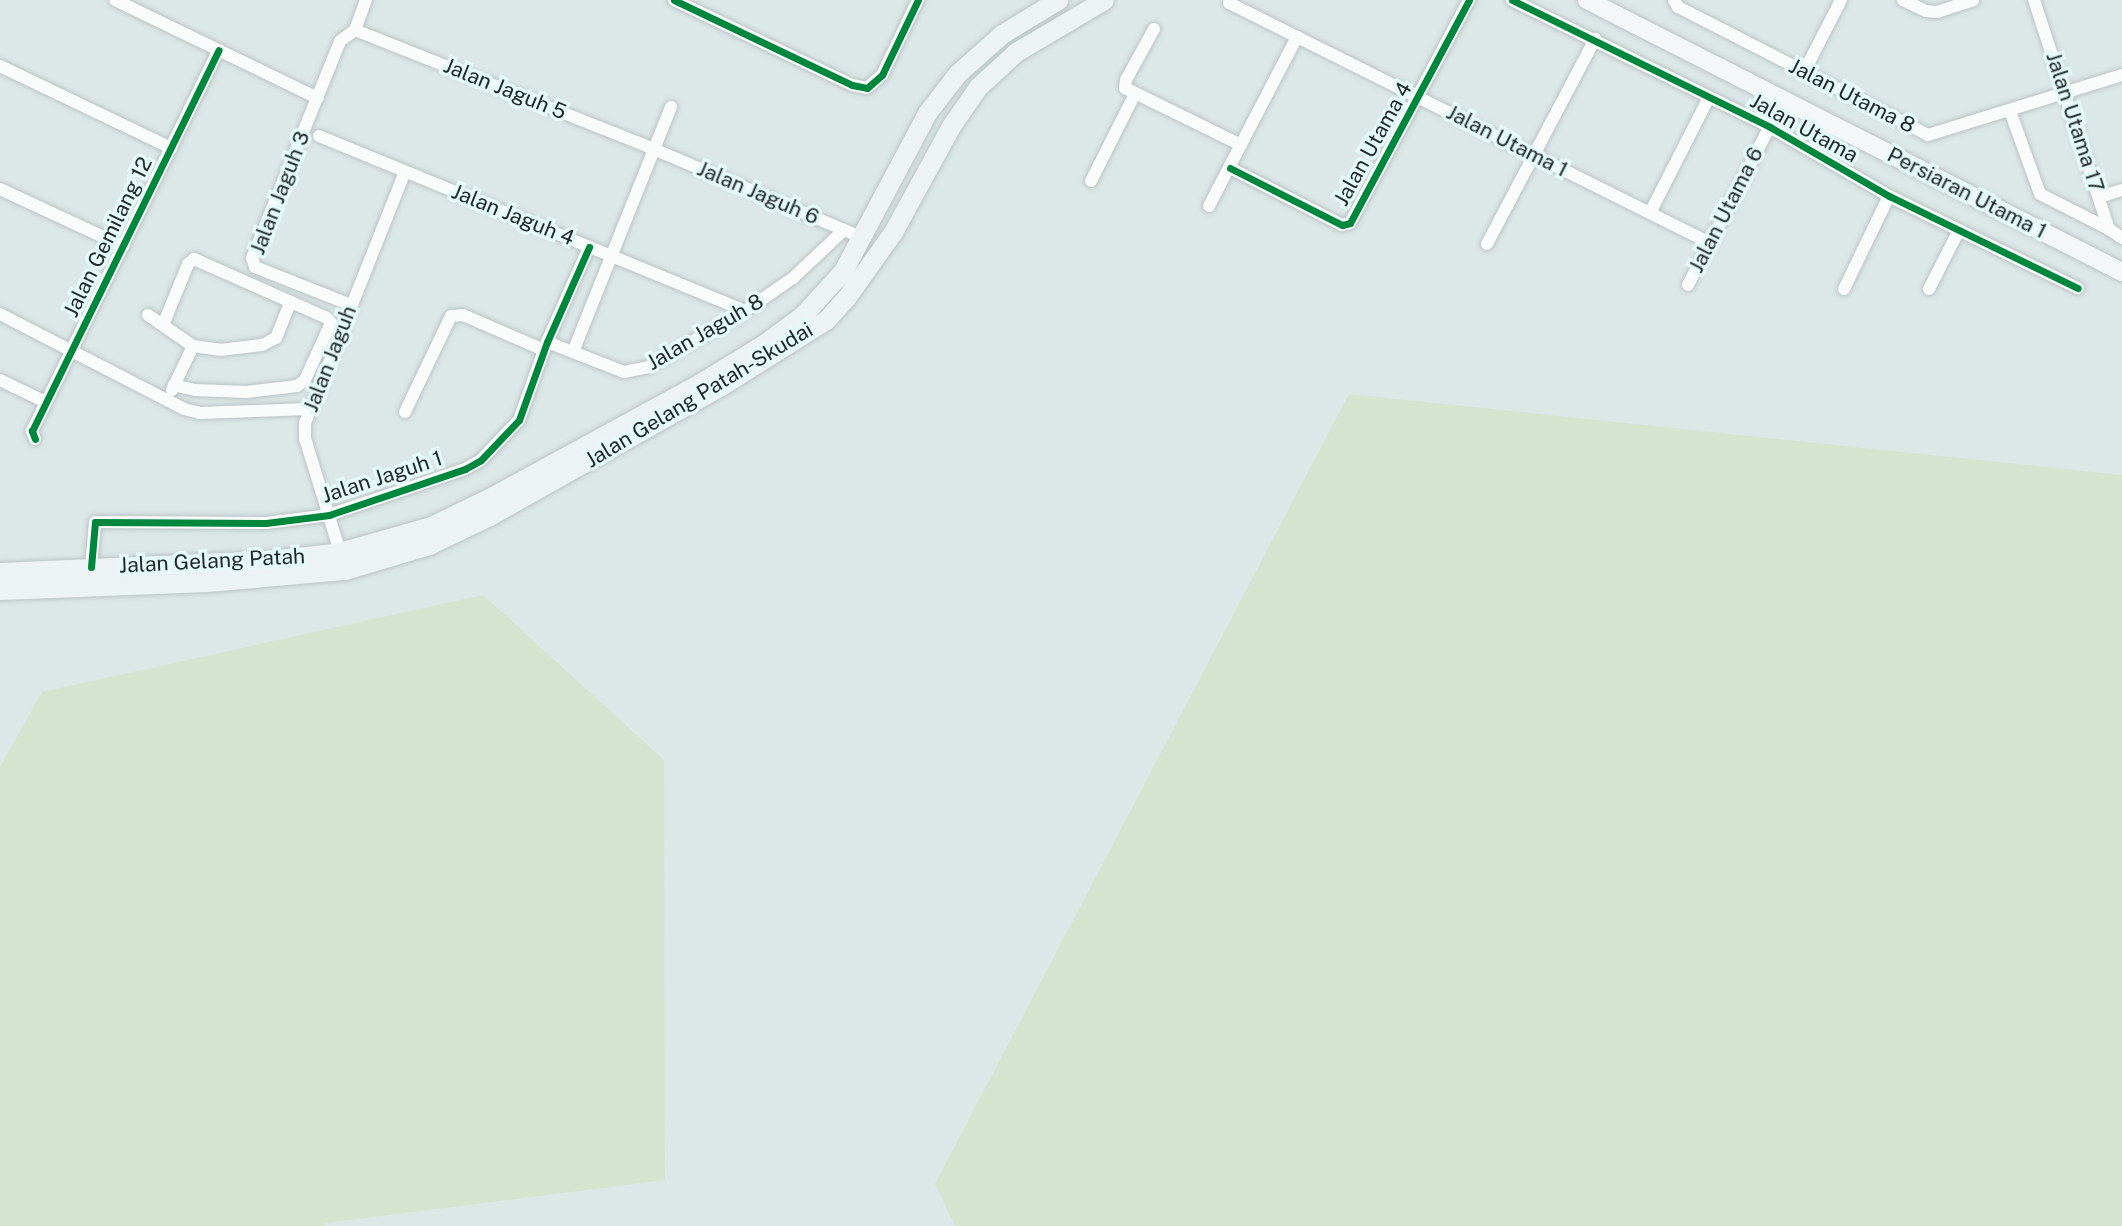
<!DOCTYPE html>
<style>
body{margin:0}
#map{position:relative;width:2122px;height:1226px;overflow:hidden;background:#dce7e7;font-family:"Public Sans",sans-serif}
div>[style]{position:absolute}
.green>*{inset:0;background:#d5e4cf}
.roads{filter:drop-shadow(0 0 2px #bcc4c4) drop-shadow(0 0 2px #bcc4c4)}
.street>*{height:12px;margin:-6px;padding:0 6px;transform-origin:6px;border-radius:6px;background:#fafbfb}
.secondary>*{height:18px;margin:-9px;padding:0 9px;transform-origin:9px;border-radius:9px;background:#f4f7f8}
.primary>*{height:19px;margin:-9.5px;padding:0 9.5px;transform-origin:9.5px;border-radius:9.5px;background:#edf3f5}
.cycleway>*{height:7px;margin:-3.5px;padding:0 3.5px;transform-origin:3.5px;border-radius:3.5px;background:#00873e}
span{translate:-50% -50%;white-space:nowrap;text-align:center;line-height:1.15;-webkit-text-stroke:7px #e4faf8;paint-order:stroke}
.street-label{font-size:21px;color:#212929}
</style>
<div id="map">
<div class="green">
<div style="clip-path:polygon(1349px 394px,2122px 475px,2122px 1226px,955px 1226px,935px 1184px)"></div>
<div style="clip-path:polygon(483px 595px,664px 760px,665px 1180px,326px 1223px,325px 1226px,0 1226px,0 767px,42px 692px)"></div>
</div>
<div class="roads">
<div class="street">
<div style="left:115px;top:0;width:225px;rotate:25.8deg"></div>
<div style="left:674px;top:0;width:197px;rotate:25.5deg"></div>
<div style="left:852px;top:85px;width:15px;rotate:11deg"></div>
<div style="left:867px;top:88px;width:20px;rotate:-41deg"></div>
<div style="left:882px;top:75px;width:83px;rotate:-64.4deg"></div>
<div style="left:1512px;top:0;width:288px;rotate:26.2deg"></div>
<div style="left:1770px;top:127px;width:138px;rotate:30.1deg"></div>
<div style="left:1889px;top:196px;width:210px;rotate:26deg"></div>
<div style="left:1674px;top:0;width:8px;rotate:60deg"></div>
<div style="left:1678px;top:7px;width:281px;rotate:27.1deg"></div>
<div style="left:1928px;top:135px;width:203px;rotate:-17.2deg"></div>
<div style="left:1903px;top:0;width:25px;rotate:26deg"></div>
<div style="left:1926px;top:11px;width:11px;rotate:5deg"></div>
<div style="left:1937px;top:12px;width:38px;rotate:-18deg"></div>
<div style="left:2034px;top:0;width:241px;rotate:71.9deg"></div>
<div style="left:2109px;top:229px;width:16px;rotate:35deg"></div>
<div style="left:1229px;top:3px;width:535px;rotate:26.52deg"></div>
<div style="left:1154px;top:29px;width:58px;rotate:118.8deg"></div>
<div style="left:1126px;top:80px;width:8px;rotate:97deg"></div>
<div style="left:1125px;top:88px;width:129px;rotate:26.2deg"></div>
<div style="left:355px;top:30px;width:303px;rotate:21.7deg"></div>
<div style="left:637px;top:142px;width:243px;rotate:23deg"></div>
<div style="left:355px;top:30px;width:32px;rotate:-70deg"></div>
<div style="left:0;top:66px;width:190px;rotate:25.6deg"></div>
<div style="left:1804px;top:72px;width:81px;rotate:-62.8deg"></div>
<div style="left:2010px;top:111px;width:88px;rotate:70.1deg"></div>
<div style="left:2040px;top:194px;width:77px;rotate:26.9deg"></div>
<div style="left:319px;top:136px;width:461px;rotate:22.3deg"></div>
<div style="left:1230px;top:168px;width:126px;rotate:27deg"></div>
<div style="left:1342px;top:225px;width:8px;rotate:-14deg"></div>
<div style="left:1350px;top:223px;width:253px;rotate:-61.9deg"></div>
<div style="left:1091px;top:181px;width:97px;rotate:-63.2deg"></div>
<div style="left:0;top:189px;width:136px;rotate:24.9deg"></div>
<div style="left:2100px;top:197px;width:23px;rotate:-18deg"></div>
<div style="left:1209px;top:206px;width:191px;rotate:-62.5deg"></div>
<div style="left:1650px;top:213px;width:130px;rotate:-63deg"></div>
<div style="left:1487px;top:244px;width:232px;rotate:-62.2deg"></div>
<div style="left:1688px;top:285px;width:209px;rotate:-62.7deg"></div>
<div style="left:1844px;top:289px;width:103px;rotate:-64.2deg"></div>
<div style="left:1929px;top:289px;width:66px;rotate:-63deg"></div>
<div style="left:351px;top:305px;width:103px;rotate:-158.4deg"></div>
<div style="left:255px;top:267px;width:9px;rotate:-108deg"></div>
<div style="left:252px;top:258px;width:234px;rotate:-67.9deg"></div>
<div style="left:340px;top:41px;width:19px;rotate:-36deg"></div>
<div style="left:0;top:314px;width:207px;rotate:27.3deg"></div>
<div style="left:184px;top:409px;width:16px;rotate:14deg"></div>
<div style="left:200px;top:413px;width:108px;rotate:-2.1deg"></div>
<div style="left:148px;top:315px;width:55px;rotate:34.6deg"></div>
<div style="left:193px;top:346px;width:27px;rotate:8deg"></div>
<div style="left:220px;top:350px;width:42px;rotate:-6.8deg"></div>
<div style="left:262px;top:345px;width:16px;rotate:-27deg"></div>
<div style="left:276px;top:338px;width:38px;rotate:-68deg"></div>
<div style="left:163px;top:325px;width:66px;rotate:-67.7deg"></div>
<div style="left:188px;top:264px;width:8px;rotate:-40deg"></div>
<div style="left:194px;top:259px;width:145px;rotate:23.9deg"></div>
<div style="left:327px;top:318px;width:6px;rotate:51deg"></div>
<div style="left:331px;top:323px;width:63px;rotate:114.5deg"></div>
<div style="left:305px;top:380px;width:10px;rotate:143deg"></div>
<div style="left:297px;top:386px;width:51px;rotate:173.3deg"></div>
<div style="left:246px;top:392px;width:51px;rotate:-177.8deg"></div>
<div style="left:195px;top:390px;width:22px;rotate:-167deg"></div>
<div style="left:547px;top:342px;width:83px;rotate:21.3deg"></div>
<div style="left:624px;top:372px;width:25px;rotate:-11deg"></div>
<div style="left:649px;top:367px;width:111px;rotate:-30.3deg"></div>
<div style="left:745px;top:311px;width:58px;rotate:-34.5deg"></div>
<div style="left:793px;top:278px;width:70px;rotate:-43.3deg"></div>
<div style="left:573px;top:352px;width:264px;rotate:-68.2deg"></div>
<div style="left:0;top:380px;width:51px;rotate:25.6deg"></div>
<div style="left:172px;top:390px;width:49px;rotate:-64.5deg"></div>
<div style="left:405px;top:412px;width:106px;rotate:-64.4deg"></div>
<div style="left:451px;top:316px;width:12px;rotate:-5deg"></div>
<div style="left:463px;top:315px;width:88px;rotate:23.4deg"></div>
<div style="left:35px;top:439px;width:9px;rotate:-111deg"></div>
<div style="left:32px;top:431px;width:424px;rotate:-63.9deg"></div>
<div style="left:340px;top:552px;width:119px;rotate:-107.1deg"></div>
<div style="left:305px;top:438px;width:15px;rotate:-90deg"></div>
<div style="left:305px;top:423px;width:270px;rotate:-68.3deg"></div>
<div style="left:91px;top:567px;width:45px;rotate:-84.9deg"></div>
<div style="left:95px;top:522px;width:171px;rotate:0.3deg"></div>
<div style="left:266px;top:523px;width:64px;rotate:-7.2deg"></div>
<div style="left:329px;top:515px;width:144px;rotate:-18.7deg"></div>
<div style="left:465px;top:469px;width:18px;rotate:-29deg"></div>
<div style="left:481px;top:460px;width:55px;rotate:-46.5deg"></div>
<div style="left:519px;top:420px;width:83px;rotate:-70.3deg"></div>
<div style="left:547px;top:342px;width:104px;rotate:-66.1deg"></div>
</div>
<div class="secondary">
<div style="left:1587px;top:0;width:600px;rotate:26.95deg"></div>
</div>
<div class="primary">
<div style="left:0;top:572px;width:271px;rotate:-2.5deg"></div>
<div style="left:271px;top:560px;width:69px;rotate:-6.6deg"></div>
<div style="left:340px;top:552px;width:95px;rotate:-15.9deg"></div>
<div style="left:431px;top:526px;width:67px;rotate:-25.8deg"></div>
<div style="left:491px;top:497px;width:238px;rotate:-28.6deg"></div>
<div style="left:700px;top:383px;width:75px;rotate:-31.4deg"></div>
<div style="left:764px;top:344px;width:49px;rotate:-36.6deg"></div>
<div style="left:803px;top:315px;width:59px;rotate:-47.7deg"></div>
<div style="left:843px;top:271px;width:179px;rotate:-62deg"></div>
<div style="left:927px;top:113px;width:49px;rotate:-52.4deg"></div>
<div style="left:957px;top:74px;width:60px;rotate:-41.6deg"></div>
<div style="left:1002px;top:34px;width:66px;rotate:-31.3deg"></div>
<div style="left:0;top:590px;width:207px;rotate:-2.2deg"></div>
<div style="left:207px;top:582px;width:139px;rotate:-5deg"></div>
<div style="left:345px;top:570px;width:88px;rotate:-16.6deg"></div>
<div style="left:429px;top:545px;width:67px;rotate:-25.8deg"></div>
<div style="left:489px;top:516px;width:266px;rotate:-29.3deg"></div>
<div style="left:721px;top:386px;width:124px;rotate:-32.2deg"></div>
<div style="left:826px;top:320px;width:30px;rotate:-48deg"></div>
<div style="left:846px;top:298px;width:81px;rotate:-54.5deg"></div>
<div style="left:893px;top:232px;width:121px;rotate:-61.3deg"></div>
<div style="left:951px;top:126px;width:47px;rotate:-55.3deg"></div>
<div style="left:978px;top:87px;width:52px;rotate:-42.6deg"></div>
<div style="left:1016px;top:52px;width:102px;rotate:-30.6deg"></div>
</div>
</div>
<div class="cycleway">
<div style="left:674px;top:0;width:197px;rotate:25.5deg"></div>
<div style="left:852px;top:85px;width:15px;rotate:11deg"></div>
<div style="left:867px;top:88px;width:20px;rotate:-41deg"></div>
<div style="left:882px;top:75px;width:83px;rotate:-64.4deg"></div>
<div style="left:1512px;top:0;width:288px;rotate:26.2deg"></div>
<div style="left:1770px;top:127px;width:138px;rotate:30.1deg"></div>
<div style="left:1889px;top:196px;width:210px;rotate:26deg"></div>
<div style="left:1230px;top:168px;width:126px;rotate:27deg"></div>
<div style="left:1342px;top:225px;width:8px;rotate:-14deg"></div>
<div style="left:1350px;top:223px;width:253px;rotate:-61.9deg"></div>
<div style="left:35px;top:439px;width:9px;rotate:-111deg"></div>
<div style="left:32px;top:431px;width:424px;rotate:-63.9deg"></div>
<div style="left:91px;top:567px;width:45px;rotate:-84.9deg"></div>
<div style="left:95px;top:522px;width:171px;rotate:0.3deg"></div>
<div style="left:266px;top:523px;width:64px;rotate:-7.2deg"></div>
<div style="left:329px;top:515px;width:144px;rotate:-18.7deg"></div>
<div style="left:465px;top:469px;width:18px;rotate:-29deg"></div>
<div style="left:481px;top:460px;width:55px;rotate:-46.5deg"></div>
<div style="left:519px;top:420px;width:83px;rotate:-70.3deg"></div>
<div style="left:547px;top:342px;width:104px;rotate:-66.1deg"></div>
</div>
<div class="street-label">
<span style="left:505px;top:89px;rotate:22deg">Jalan Jaguh 5</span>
<span style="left:1852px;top:96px;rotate:27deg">Jalan Utama 8</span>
<span style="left:2075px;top:122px;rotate:72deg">Jalan Utama 17</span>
<span style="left:1804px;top:128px;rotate:29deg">Jalan Utama</span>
<span style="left:1507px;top:141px;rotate:27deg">Jalan Utama 1</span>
<span style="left:1373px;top:144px;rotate:-61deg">Jalan Utama 4</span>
<span style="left:280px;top:193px;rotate:-69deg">Jalan Jaguh 3</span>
<span style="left:758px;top:193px;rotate:23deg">Jalan Jaguh 6</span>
<span style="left:1967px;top:193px;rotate:27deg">Persiaran Utama 1</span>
<span style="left:1726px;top:210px;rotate:-63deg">Jalan Utama 6</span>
<span style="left:513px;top:215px;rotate:22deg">Jalan Jaguh 4</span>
<span style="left:108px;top:237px;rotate:-64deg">Jalan Gemilang 12</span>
<span style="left:705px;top:332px;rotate:-30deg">Jalan Jaguh 8</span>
<span style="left:330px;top:359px;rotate:-69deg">Jalan Jaguh</span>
<span style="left:699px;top:395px;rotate:-31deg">Jalan Gelang Patah-Skudai</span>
<span style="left:382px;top:477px;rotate:-18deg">Jalan Jaguh 1</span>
<span style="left:212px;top:561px;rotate:-3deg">Jalan Gelang Patah</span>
</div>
</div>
